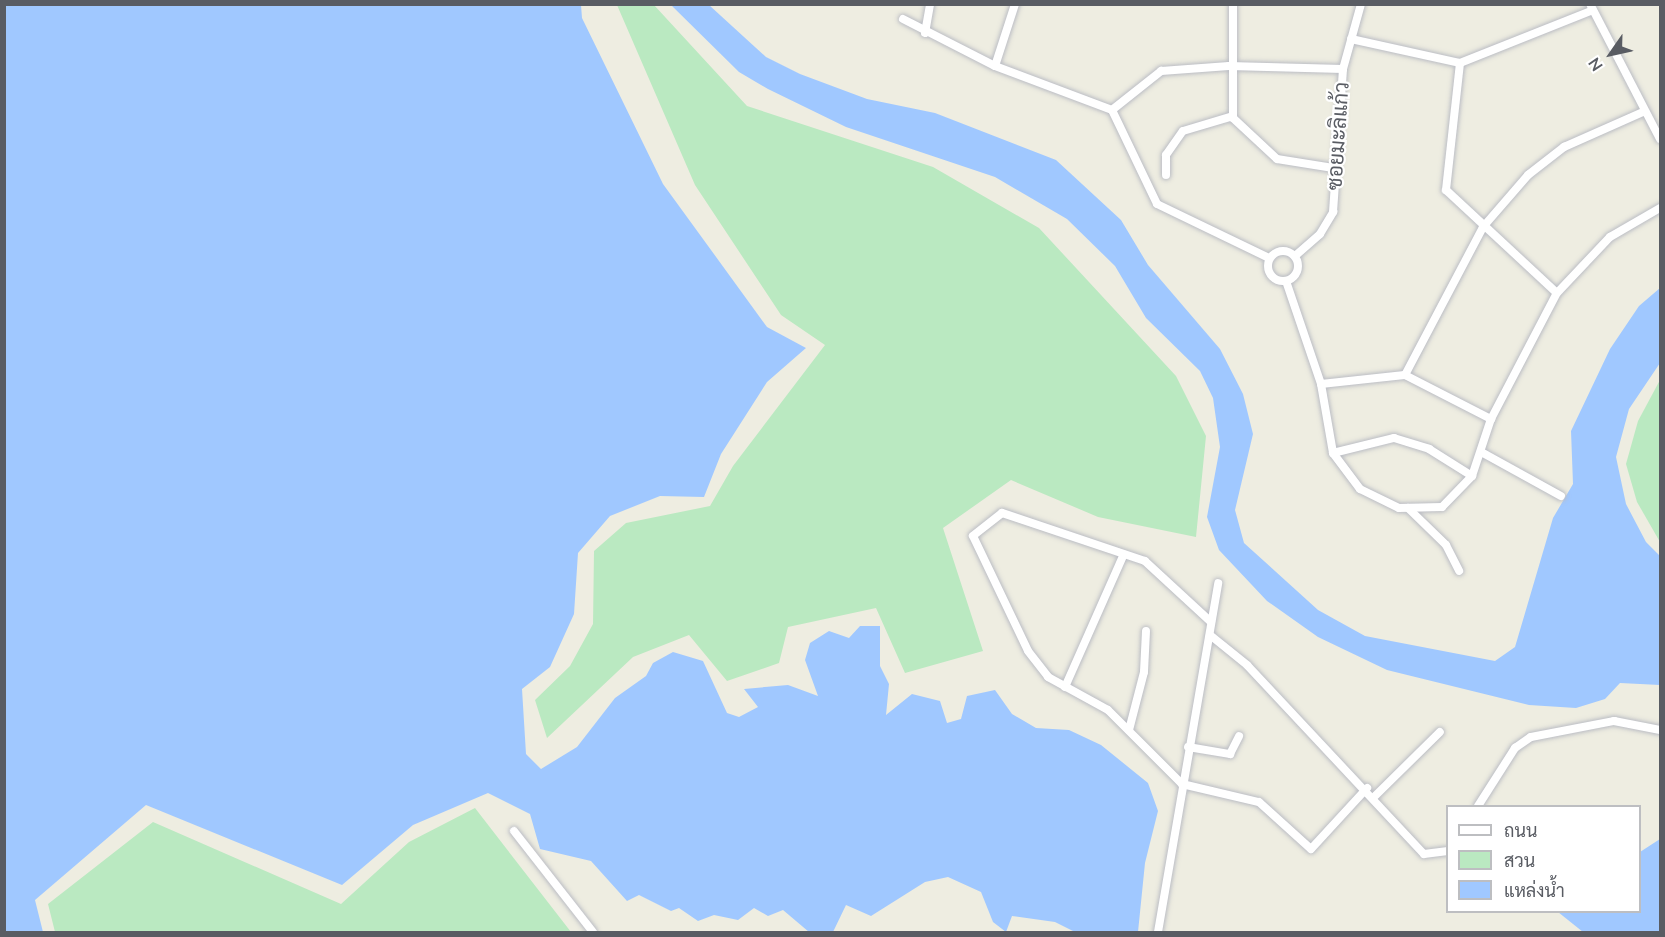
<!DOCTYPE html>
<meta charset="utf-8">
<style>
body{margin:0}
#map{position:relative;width:1665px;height:937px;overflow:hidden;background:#eeede1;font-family:"Nunito Sans",Sarabun,sans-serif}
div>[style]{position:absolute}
.green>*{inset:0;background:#bae9c1}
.water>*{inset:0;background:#a0c8ff}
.roads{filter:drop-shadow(0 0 2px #bbbdc4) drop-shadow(0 0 2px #bbbdc4)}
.minor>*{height:8px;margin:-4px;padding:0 4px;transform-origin:4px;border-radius:4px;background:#fff}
.minor>.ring{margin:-4px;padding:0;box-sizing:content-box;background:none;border:8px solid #fff;border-radius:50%}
span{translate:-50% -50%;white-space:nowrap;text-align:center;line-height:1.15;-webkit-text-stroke:4.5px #fff;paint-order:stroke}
.street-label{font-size:21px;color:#595c63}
.frame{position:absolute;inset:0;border:6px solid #595c63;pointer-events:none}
.legend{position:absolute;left:1446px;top:805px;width:195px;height:108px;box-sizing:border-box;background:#fff;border:2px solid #bdbec1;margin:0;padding:8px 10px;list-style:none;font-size:18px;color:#595c63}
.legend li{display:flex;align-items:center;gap:12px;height:30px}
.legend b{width:30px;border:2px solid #bdbec1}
.north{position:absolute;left:1581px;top:24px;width:60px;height:60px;-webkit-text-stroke:4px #fff;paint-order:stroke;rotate:236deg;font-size:16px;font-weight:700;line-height:24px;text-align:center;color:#595c63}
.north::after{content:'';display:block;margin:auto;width:21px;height:27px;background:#595c63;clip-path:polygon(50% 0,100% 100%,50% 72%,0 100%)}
</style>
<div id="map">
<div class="green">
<div style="clip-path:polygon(617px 5px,654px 5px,747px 106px,933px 167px,1039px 228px,1176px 376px,1206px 436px,1196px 537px,1098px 517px,1011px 480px,943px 528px,983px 651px,905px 673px,876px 608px,788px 627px,779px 663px,727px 681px,689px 635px,633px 657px,547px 738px,535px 700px,570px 666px,593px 624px,594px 551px,626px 523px,710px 506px,733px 466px,825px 345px,781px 315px,695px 185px)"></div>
<div style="clip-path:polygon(1660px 380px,1660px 542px,1637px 502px,1626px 464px,1638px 421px)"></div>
<div style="clip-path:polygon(475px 808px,571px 932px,55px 932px,48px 904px,153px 822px,341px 904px,409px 842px)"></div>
</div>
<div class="water">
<div style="clip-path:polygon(5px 4px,581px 5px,582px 18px,663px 184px,767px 327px,806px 348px,767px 382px,721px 454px,704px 497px,660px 496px,610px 516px,578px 553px,574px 614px,550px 667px,522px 689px,526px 754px,541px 769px,577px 747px,615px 698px,646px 676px,653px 663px,673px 652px,703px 661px,727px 713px,739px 717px,758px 707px,744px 689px,788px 685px,818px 696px,805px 660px,810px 643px,829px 631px,849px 638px,860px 626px,880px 626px,880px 666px,889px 684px,886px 715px,912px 694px,940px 701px,947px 723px,961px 719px,967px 696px,995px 690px,1012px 714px,1036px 728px,1069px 730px,1101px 745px,1148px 783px,1158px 811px,1145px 863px,1138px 932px,1075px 932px,1055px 922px,1012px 916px,1006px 932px,993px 922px,981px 892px,948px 877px,925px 882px,871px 916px,846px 905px,833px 932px,809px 932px,783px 910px,768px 916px,754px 908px,738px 920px,714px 915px,698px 921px,679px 908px,671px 911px,639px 895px,627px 901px,591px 861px,540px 849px,530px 814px,488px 793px,413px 825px,342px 885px,146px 805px,35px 900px,43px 932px,5px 932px)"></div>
<div style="clip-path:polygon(671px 5px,709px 5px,766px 57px,800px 74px,867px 99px,935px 113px,1056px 160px,1121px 220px,1148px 265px,1220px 349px,1243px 394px,1253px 434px,1235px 510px,1244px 543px,1318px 610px,1365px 636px,1495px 661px,1515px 647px,1553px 518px,1573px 484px,1571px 431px,1610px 349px,1639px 306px,1660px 288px,1660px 363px,1629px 409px,1616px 457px,1626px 504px,1646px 542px,1660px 556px,1660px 685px,1620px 683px,1605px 699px,1576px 708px,1529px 705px,1387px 670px,1318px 637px,1267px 601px,1219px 550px,1207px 517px,1220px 447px,1213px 398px,1200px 371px,1146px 318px,1115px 266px,1067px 219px,995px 177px,846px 127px,768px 89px,739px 72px)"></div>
<div style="clip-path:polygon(1660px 839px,1660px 932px,1583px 932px,1558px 912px,1640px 912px,1640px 852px)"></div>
</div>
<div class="roads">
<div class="minor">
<div style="left:1233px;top:4px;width:114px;rotate:90deg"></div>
<div style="left:1233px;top:118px;width:60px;rotate:43deg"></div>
<div style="left:1277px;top:159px;width:57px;rotate:9.1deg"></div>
<div style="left:1590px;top:4px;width:152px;rotate:62.6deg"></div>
<div style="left:903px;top:19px;width:103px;rotate:27.1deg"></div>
<div style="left:995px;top:66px;width:125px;rotate:20.6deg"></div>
<div style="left:1112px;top:110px;width:104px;rotate:64.4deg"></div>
<div style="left:1157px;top:204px;width:124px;rotate:25.7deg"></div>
<div style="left:925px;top:33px;width:29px;rotate:-80deg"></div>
<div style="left:1351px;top:39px;width:112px;rotate:12.4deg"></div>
<div style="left:1460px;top:63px;width:141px;rotate:-21.7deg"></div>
<div style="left:1460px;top:63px;width:128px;rotate:96.3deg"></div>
<div style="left:1446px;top:190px;width:151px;rotate:42.9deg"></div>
<div style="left:995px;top:66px;width:65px;rotate:-72.1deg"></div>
<div style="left:1112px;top:110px;width:63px;rotate:-38.5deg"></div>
<div style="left:1161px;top:71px;width:68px;rotate:-4.2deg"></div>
<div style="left:1229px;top:66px;width:114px;rotate:1.5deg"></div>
<div style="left:1166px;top:175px;width:20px;rotate:-90deg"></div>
<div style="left:1166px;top:155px;width:29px;rotate:-55deg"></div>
<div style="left:1183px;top:131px;width:52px;rotate:-16.7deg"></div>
<div class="ring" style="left:1268px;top:251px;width:22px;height:22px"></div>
<div style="left:1295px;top:256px;width:33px;rotate:-41deg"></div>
<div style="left:1320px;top:234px;width:26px;rotate:-59deg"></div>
<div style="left:1333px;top:212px;width:143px;rotate:-86deg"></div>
<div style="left:1343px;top:69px;width:67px;rotate:-74.5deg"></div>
<div style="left:1286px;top:281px;width:109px;rotate:71.2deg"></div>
<div style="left:1321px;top:384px;width:70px;rotate:80.1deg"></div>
<div style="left:1333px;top:453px;width:45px;rotate:53.1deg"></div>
<div style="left:1360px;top:489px;width:43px;rotate:26deg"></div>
<div style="left:1399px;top:508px;width:43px;rotate:-1.3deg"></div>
<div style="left:1442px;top:507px;width:43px;rotate:-45.9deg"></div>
<div style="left:1472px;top:476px;width:60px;rotate:-71.6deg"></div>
<div style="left:1491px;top:419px;width:142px;rotate:-62.4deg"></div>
<div style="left:1557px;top:293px;width:77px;rotate:-46.6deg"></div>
<div style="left:1610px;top:237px;width:58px;rotate:-30.1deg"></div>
<div style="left:1405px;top:375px;width:97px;rotate:27.1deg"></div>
<div style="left:1321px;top:384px;width:84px;rotate:-6.1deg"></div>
<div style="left:1405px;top:375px;width:167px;rotate:-62.2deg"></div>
<div style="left:1483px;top:227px;width:69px;rotate:-49.1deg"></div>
<div style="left:1528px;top:175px;width:46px;rotate:-37.9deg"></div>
<div style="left:1564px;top:147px;width:86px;rotate:-23.9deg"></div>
<div style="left:1333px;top:453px;width:63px;rotate:-13.8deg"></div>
<div style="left:1394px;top:438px;width:37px;rotate:17deg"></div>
<div style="left:1429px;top:449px;width:51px;rotate:32.1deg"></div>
<div style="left:1483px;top:453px;width:89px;rotate:28.9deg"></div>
<div style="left:1408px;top:508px;width:53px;rotate:44.2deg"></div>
<div style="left:1446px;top:545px;width:29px;rotate:63deg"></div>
<div style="left:1211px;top:622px;width:90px;rotate:-137.3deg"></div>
<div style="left:1145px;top:561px;width:151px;rotate:-161.4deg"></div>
<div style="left:1002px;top:513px;width:37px;rotate:142deg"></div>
<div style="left:973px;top:536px;width:127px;rotate:64.4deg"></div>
<div style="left:1028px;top:651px;width:33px;rotate:52deg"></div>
<div style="left:1048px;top:677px;width:68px;rotate:28.8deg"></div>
<div style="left:1108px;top:710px;width:105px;rotate:45deg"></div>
<div style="left:1182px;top:784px;width:79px;rotate:13.2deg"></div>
<div style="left:1259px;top:802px;width:70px;rotate:42.1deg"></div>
<div style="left:1311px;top:849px;width:83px;rotate:-47.4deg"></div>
<div style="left:1210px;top:635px;width:48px;rotate:39deg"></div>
<div style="left:1247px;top:665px;width:259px;rotate:46.9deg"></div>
<div style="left:1424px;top:854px;width:24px;rotate:-7deg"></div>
<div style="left:1065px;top:687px;width:145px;rotate:-66.1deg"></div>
<div style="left:1129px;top:730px;width:60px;rotate:-75.5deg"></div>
<div style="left:1144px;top:672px;width:41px;rotate:-87.2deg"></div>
<div style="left:1188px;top:747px;width:43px;rotate:9.5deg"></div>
<div style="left:1230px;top:754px;width:20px;rotate:-63deg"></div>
<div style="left:1375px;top:796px;width:91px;rotate:-44.6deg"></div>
<div style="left:1478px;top:806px;width:69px;rotate:-57.5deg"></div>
<div style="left:1515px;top:748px;width:19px;rotate:-35deg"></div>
<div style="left:1531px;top:737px;width:85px;rotate:-10.9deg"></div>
<div style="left:1614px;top:721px;width:47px;rotate:11.1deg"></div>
<div style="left:514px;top:831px;width:128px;rotate:52deg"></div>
<div style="left:1158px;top:932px;width:354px;rotate:-80.2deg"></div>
</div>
</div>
<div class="street-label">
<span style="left:1338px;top:136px;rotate:-86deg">ซอยมะลิแก้ว</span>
</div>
<div class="frame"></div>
<ul class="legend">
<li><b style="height:8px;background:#fff"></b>ถนน</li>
<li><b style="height:16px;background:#bae9c1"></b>สวน</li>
<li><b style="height:16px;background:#a0c8ff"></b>แหล่งน้ำ</li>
</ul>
<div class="north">N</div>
</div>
